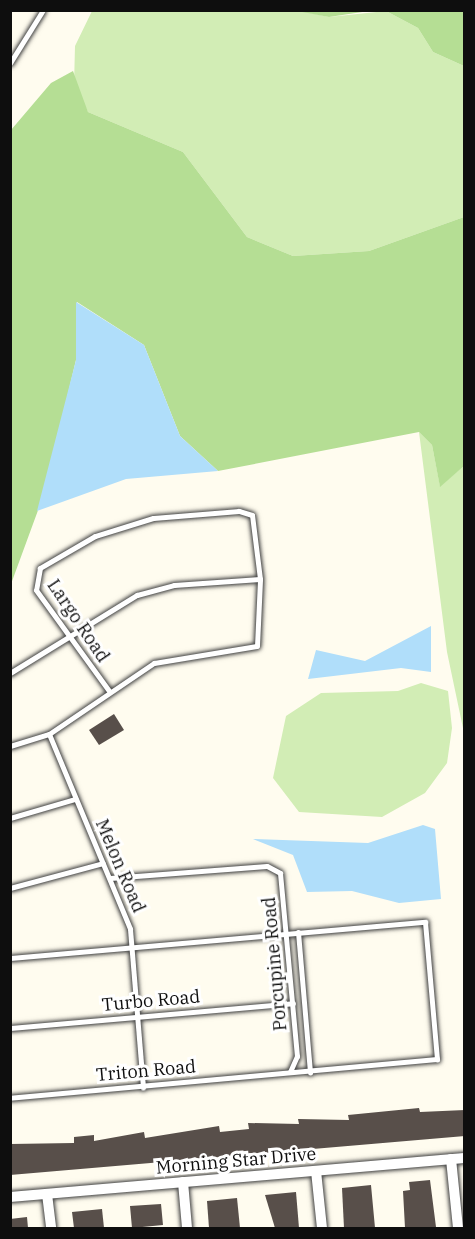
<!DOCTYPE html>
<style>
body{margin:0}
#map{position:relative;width:475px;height:1239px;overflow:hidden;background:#fffcef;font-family:"IBM Plex Serif",serif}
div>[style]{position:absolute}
.green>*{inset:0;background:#d2edb5}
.forest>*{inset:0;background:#b5de94}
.water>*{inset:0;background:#b0defa}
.building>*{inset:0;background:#584f4a}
.roads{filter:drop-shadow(0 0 2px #414141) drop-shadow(0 0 2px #414141)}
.lane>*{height:5px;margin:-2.5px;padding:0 2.5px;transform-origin:2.5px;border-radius:2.5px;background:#fff}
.street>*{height:10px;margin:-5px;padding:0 5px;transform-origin:5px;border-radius:5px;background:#fff}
span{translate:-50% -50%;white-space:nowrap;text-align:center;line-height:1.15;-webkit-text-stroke:6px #fff;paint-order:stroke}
.street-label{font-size:18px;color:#0e0e0e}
.frame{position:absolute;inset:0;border:12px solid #0e0e0e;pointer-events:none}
</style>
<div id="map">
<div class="green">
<div style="clip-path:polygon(297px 10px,329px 17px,386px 11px,418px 28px,433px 52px,464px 66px,464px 217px,369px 251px,293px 256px,247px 237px,183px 152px,88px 112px,74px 85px,75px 46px,92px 11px)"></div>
<div style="clip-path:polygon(419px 432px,432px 445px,440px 486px,464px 466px,464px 733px,447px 652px)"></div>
<div style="clip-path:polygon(421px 683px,448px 691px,452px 728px,447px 763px,425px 793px,382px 817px,299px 812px,273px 778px,286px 716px,321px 693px,398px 691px)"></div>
</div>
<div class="forest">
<div style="clip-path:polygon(297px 11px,369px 11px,329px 17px)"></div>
<div style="clip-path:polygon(386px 11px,464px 11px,464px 66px,433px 52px,418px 28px)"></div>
<div style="clip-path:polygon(73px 71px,88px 112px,183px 152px,247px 237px,293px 256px,369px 251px,464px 217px,464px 466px,440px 487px,432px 445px,419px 432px,218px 471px,180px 436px,144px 345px,77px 302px,76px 360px,44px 494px,11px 584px,11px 130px,51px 83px)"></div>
</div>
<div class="water">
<div style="clip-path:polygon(76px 302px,144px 345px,180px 436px,218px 471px,126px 479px,37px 511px,76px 360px)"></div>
<div style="clip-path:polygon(431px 626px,431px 672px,401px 668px,308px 679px,316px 650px,365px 661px)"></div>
<div style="clip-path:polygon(423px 825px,435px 829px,441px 899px,399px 903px,352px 891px,307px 892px,293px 855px,253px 839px,368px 843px)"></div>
</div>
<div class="building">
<div style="clip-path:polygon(114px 714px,124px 730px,99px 745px,89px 730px)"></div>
<div style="clip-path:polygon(419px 1108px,420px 1112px,465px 1110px,465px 1136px,10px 1175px,10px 1144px,74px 1143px,74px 1137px,94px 1135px,94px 1141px,144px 1132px,145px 1138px,219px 1126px,220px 1132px,249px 1129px,248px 1123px,299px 1124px,298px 1119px,349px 1120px,348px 1115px)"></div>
<div style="clip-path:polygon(430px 1180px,436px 1227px,405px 1228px,403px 1191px,410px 1190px,409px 1182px)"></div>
<div style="clip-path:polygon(371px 1185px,375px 1228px,344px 1228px,342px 1188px)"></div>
<div style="clip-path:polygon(296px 1192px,299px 1228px,275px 1228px,265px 1195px)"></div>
<div style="clip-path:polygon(237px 1198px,240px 1228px,209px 1228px,207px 1201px)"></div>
<div style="clip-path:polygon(161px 1204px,163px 1225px,132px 1228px,130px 1206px)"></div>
<div style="clip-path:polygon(102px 1209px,104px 1228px,74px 1228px,72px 1212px)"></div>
<div style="clip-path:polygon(27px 1217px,28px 1228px,10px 1228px,10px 1219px)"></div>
</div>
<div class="roads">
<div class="lane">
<div style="left:10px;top:63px;width:62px;rotate:-58.1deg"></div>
<div style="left:10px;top:673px;width:149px;rotate:-31.6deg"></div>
<div style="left:137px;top:595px;width:38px;rotate:-15deg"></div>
<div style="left:174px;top:585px;width:86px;rotate:-4deg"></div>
<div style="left:49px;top:734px;width:211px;rotate:67.4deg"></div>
<div style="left:130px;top:929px;width:159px;rotate:85.3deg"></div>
<div style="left:10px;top:746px;width:41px;rotate:-17.1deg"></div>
<div style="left:49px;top:734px;width:127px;rotate:-34.1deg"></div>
<div style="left:154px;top:663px;width:104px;rotate:-9.4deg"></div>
<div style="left:257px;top:646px;width:67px;rotate:-87.4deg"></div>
<div style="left:260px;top:579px;width:64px;rotate:-97.1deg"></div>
<div style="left:252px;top:515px;width:14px;rotate:-163deg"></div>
<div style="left:239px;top:511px;width:86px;rotate:175.3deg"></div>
<div style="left:153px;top:518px;width:61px;rotate:162.8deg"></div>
<div style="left:95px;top:536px;width:64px;rotate:149.8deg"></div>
<div style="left:40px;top:568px;width:22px;rotate:100deg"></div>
<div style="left:36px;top:590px;width:125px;rotate:54.1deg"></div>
<div style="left:10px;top:818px;width:68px;rotate:-16.3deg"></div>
<div style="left:110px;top:878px;width:157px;rotate:-4.4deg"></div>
<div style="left:267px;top:866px;width:15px;rotate:28deg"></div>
<div style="left:280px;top:873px;width:184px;rotate:84.7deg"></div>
<div style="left:297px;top:1056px;width:17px;rotate:114deg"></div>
<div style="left:10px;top:888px;width:96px;rotate:-15deg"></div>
<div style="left:298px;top:932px;width:141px;rotate:85.1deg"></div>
<div style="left:10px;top:958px;width:417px;rotate:-5deg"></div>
<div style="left:425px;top:922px;width:138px;rotate:85deg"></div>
<div style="left:437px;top:1059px;width:429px;rotate:174.8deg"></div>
<div style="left:10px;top:1028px;width:284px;rotate:-5deg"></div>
</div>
<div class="street">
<div style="left:451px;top:1159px;width:69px;rotate:84.2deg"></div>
<div style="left:316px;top:1171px;width:57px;rotate:84deg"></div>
<div style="left:183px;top:1182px;width:46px;rotate:85deg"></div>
<div style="left:47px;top:1194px;width:34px;rotate:83deg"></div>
<div style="left:10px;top:1197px;width:456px;rotate:-4.9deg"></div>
</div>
</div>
<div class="street-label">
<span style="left:78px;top:621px;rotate:56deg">Largo Road</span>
<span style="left:120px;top:866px;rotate:67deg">Melon Road</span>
<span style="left:275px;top:964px;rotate:-95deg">Porcupine Road</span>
<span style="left:151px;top:1001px;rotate:-5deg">Turbo Road</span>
<span style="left:146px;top:1071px;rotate:-5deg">Triton Road</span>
<span style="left:236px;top:1161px;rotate:-5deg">Morning Star Drive</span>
</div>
<div class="frame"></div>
</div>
